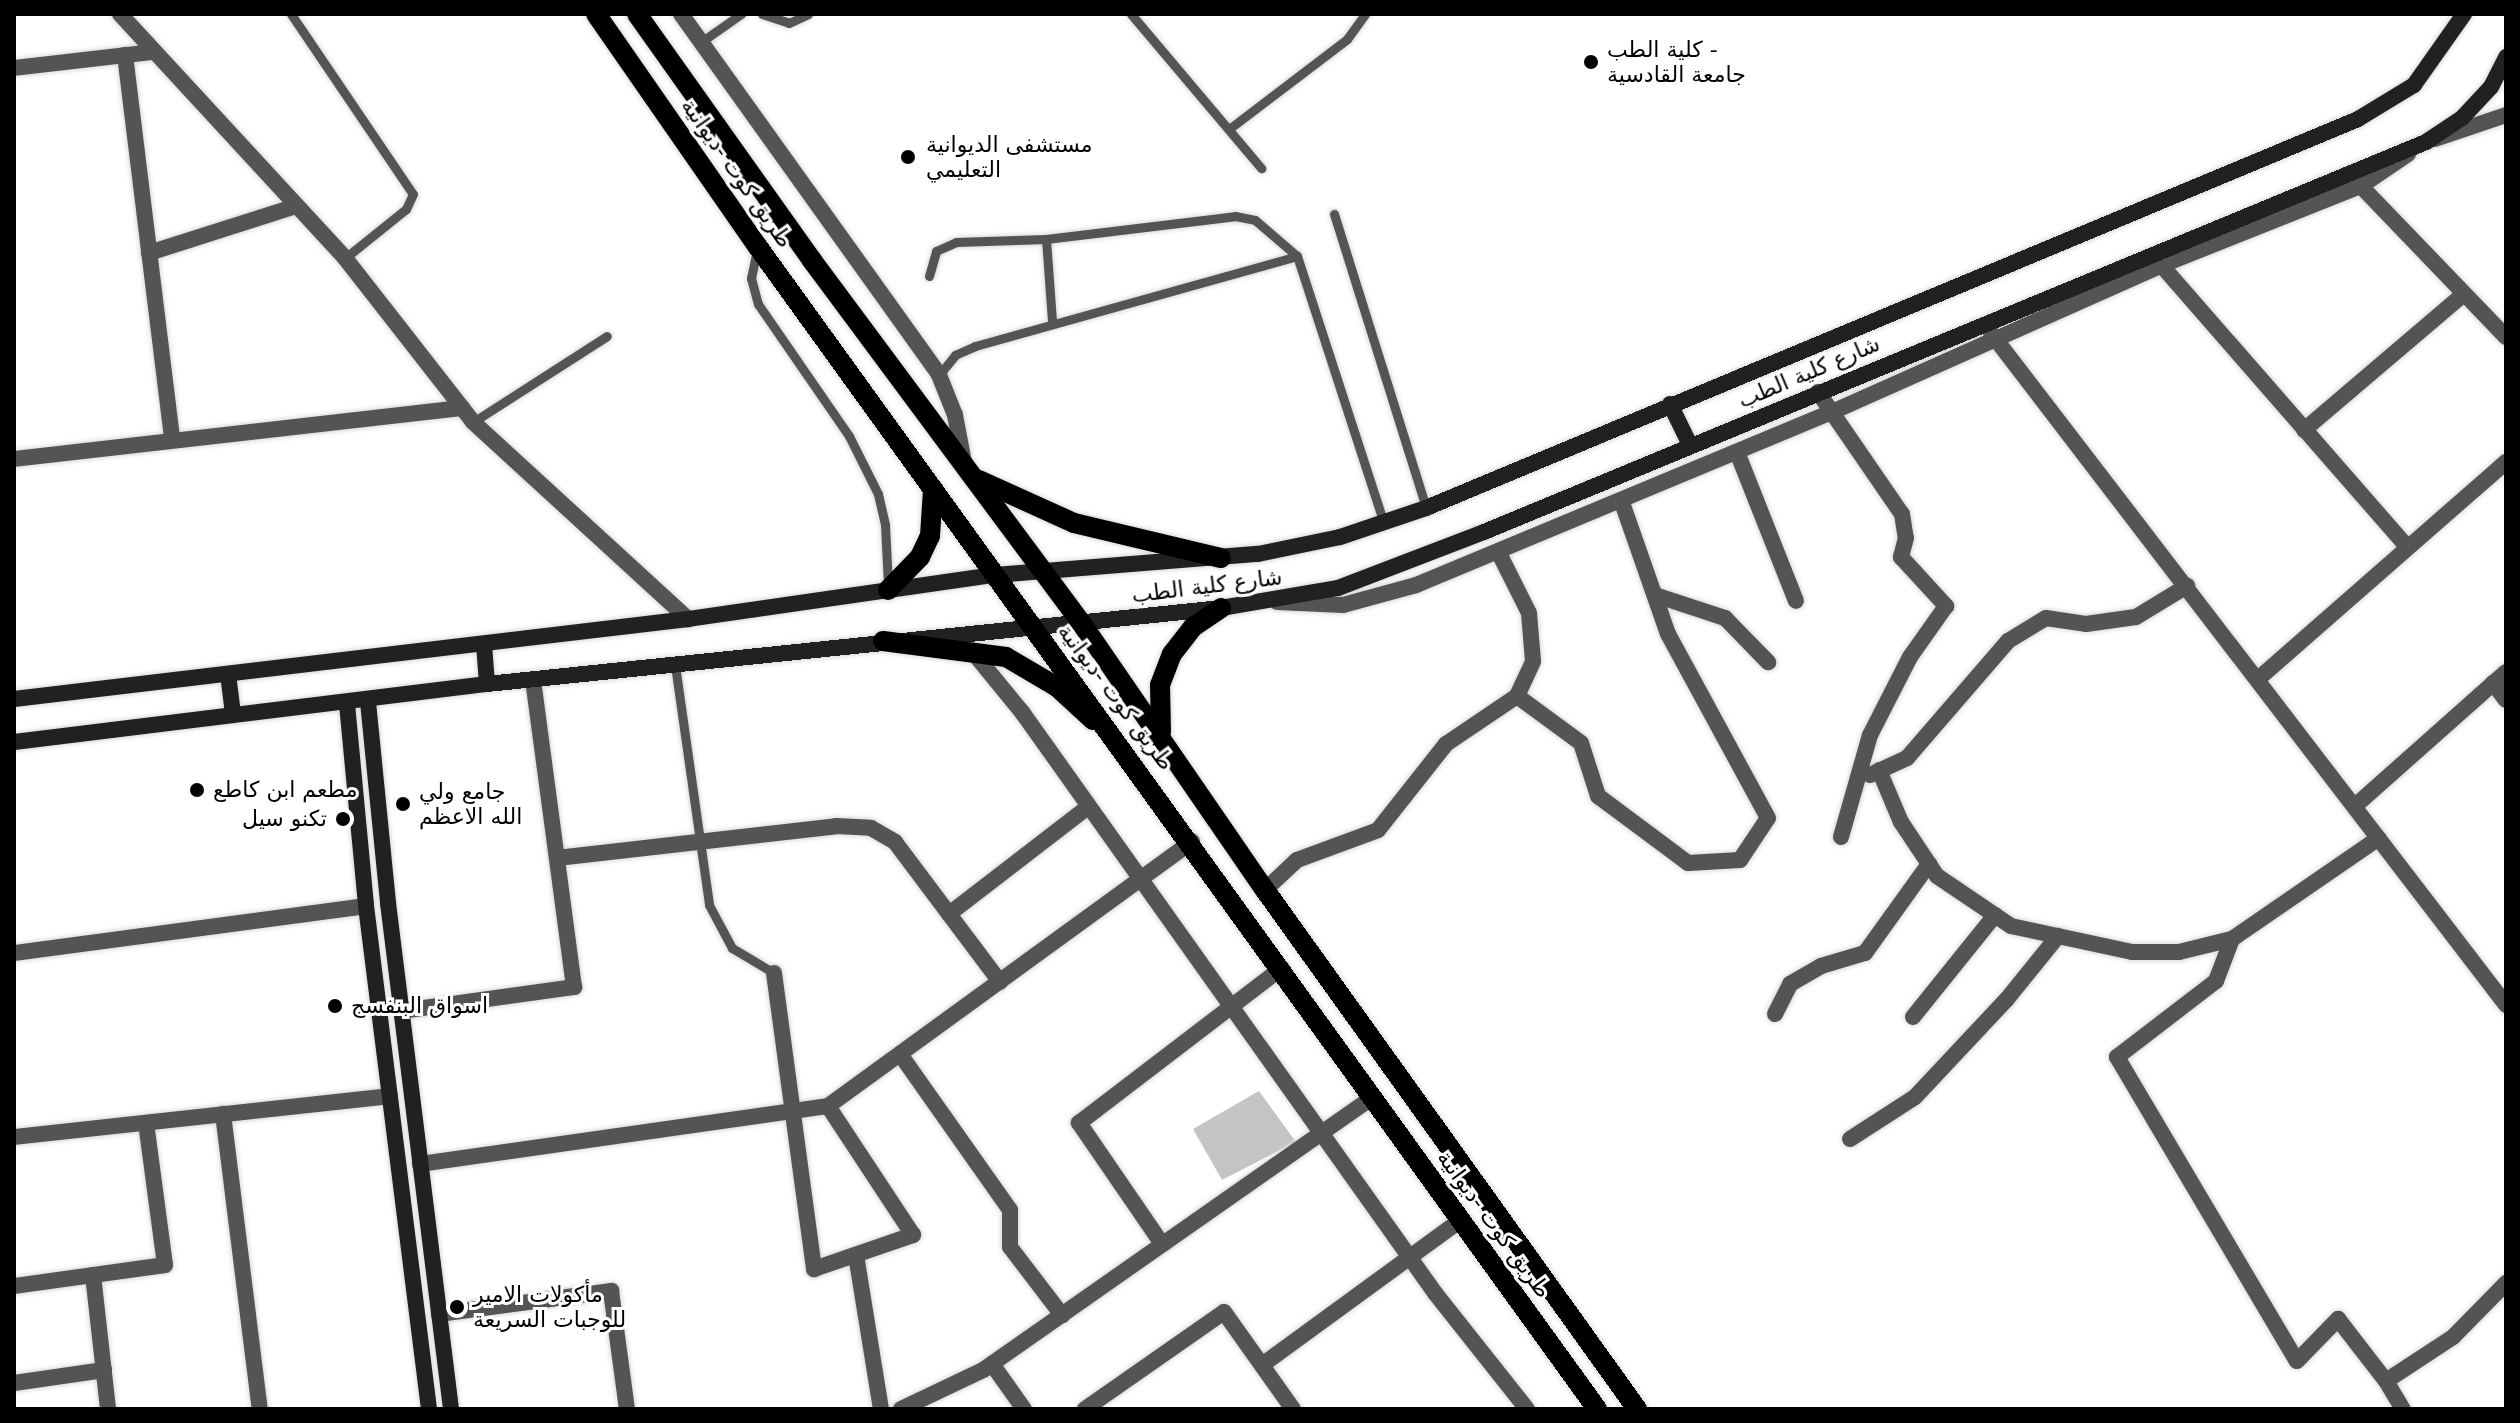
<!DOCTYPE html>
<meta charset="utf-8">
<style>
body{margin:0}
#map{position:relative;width:2520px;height:1423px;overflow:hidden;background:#fff;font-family:"DejaVu Sans",Cairo,sans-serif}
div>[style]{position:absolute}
.building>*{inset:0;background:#c4c4c4}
.roads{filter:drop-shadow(0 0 2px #dbdbdb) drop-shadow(0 0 2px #dbdbdb)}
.lane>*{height:9px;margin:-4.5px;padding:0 4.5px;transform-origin:4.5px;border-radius:4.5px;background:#545454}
.street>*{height:16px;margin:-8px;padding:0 8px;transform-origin:8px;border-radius:8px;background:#545454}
.secondary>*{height:16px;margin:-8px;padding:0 8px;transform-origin:8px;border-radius:8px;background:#212121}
.primary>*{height:20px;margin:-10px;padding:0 10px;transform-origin:10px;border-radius:10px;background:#000}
.dots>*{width:22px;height:22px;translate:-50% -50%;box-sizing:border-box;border:4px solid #fff;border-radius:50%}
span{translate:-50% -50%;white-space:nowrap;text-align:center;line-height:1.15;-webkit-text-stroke:6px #fff;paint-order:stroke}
.poi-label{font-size:22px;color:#000}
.left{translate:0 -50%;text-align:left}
.right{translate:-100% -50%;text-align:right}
.street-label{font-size:22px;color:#000}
.frame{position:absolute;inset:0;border:16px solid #000;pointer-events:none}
</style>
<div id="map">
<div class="building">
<div style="clip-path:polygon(1259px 1091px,1296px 1142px,1222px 1180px,1193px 1129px)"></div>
</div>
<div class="roads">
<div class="lane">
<div style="left:291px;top:14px;width:217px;rotate:55.9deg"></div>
<div style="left:413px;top:194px;width:17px;rotate:115deg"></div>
<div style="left:406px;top:209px;width:78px;rotate:141.2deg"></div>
<div style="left:762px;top:14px;width:28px;rotate:18deg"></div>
<div style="left:789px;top:23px;width:21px;rotate:-25deg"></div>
<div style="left:1131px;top:14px;width:202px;rotate:49.8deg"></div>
<div style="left:701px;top:42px;width:49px;rotate:-35deg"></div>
<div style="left:1229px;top:129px;width:148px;rotate:-37.3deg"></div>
<div style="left:1347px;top:39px;width:31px;rotate:-54deg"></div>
<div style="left:1334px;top:214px;width:308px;rotate:72.6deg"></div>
<div style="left:1046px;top:239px;width:81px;rotate:85.8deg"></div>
<div style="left:757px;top:250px;width:29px;rotate:102deg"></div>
<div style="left:751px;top:278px;width:27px;rotate:75deg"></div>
<div style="left:758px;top:304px;width:160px;rotate:55.4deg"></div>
<div style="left:849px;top:436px;width:65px;rotate:63.4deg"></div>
<div style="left:878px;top:494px;width:32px;rotate:77deg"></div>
<div style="left:885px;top:525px;width:60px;rotate:87.1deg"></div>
<div style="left:929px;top:276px;width:26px;rotate:-74deg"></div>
<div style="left:936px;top:251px;width:22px;rotate:-24deg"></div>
<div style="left:956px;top:242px;width:90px;rotate:-1.9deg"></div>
<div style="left:1046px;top:239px;width:190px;rotate:-6.9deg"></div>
<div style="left:1235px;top:216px;width:20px;rotate:11deg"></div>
<div style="left:1255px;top:220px;width:55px;rotate:40.6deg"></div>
<div style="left:1297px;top:256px;width:282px;rotate:72deg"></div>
<div style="left:939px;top:375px;width:26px;rotate:-51deg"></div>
<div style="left:955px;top:355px;width:22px;rotate:-24deg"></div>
<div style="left:975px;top:346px;width:334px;rotate:-15.6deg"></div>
<div style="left:473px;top:422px;width:159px;rotate:-32.7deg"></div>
<div style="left:675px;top:665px;width:242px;rotate:81.9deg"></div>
<div style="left:709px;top:905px;width:49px;rotate:61.9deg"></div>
<div style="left:732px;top:948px;width:49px;rotate:30.8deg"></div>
</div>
<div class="street">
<div style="left:120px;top:14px;width:332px;rotate:47.3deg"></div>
<div style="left:345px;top:258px;width:208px;rotate:52deg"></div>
<div style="left:473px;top:422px;width:292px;rotate:42.5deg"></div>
<div style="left:681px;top:14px;width:444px;rotate:54.4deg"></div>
<div style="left:939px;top:375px;width:43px;rotate:68.2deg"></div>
<div style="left:955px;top:415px;width:48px;rotate:79.2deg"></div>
<div style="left:125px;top:55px;width:387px;rotate:83deg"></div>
<div style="left:14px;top:68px;width:139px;rotate:-6.6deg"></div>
<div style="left:2435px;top:139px;width:75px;rotate:-18.7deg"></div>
<div style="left:2355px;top:180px;width:218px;rotate:46.1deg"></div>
<div style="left:149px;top:253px;width:154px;rotate:-17.7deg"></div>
<div style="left:2156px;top:259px;width:382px;rotate:48.9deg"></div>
<div style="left:1991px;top:333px;width:847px;rotate:52.53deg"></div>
<div style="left:1818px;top:392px;width:148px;rotate:55.5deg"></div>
<div style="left:1902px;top:514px;width:24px;rotate:81deg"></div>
<div style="left:1906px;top:538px;width:20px;rotate:105deg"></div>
<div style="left:1901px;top:557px;width:67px;rotate:47.4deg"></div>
<div style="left:1946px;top:606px;width:62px;rotate:125.2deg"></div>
<div style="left:1910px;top:657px;width:88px;rotate:117.1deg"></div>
<div style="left:1870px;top:735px;width:106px;rotate:105.9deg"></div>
<div style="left:2304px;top:430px;width:210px;rotate:-40.4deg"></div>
<div style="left:1737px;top:452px;width:160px;rotate:68.4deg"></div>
<div style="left:14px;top:459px;width:451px;rotate:-6.5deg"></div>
<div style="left:1655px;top:595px;width:74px;rotate:18.2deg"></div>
<div style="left:1725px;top:618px;width:62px;rotate:45.7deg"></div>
<div style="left:1277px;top:602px;width:66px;rotate:2.6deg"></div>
<div style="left:1343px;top:605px;width:76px;rotate:-15.3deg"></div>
<div style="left:1416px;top:585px;width:451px;rotate:-22.6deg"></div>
<div style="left:1832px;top:412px;width:361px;rotate:-24deg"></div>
<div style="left:2162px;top:265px;width:214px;rotate:-21.7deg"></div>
<div style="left:2361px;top:186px;width:57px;rotate:-34.2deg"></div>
<div style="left:972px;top:651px;width:79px;rotate:50.7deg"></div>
<div style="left:1022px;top:712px;width:713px;rotate:54.59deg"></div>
<div style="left:1435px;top:1293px;width:148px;rotate:51.6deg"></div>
<div style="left:2258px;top:679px;width:330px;rotate:-41.2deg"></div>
<div style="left:2493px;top:683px;width:21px;rotate:53deg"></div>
<div style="left:1517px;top:696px;width:79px;rotate:36.3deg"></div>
<div style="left:1581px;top:743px;width:56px;rotate:72.2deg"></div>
<div style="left:1598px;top:796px;width:112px;rotate:36.7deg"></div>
<div style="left:1688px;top:863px;width:52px;rotate:-3.3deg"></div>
<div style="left:1740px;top:860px;width:50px;rotate:-56.3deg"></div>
<div style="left:1768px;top:818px;width:209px;rotate:-118.5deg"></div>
<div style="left:1668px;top:634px;width:142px;rotate:-109.3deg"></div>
<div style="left:1879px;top:770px;width:56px;rotate:67.1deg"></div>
<div style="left:1901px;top:822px;width:65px;rotate:56.3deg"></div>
<div style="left:1937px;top:876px;width:89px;rotate:34deg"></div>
<div style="left:2011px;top:926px;width:124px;rotate:12.1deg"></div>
<div style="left:2132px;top:952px;width:47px"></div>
<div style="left:2179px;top:952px;width:55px;rotate:-13.8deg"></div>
<div style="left:2232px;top:939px;width:178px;rotate:-34.5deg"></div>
<div style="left:1870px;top:775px;width:41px;rotate:-24.7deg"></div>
<div style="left:1907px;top:758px;width:155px;rotate:-49.2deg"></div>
<div style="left:2008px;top:641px;width:44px;rotate:-31.2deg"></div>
<div style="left:2046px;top:618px;width:40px;rotate:8.5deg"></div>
<div style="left:2086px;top:624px;width:50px;rotate:-8deg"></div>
<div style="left:2136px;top:617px;width:60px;rotate:-31.3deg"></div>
<div style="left:2355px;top:806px;width:202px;rotate:-41.6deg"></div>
<div style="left:557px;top:858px;width:281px;rotate:-6.5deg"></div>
<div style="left:836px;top:826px;width:35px;rotate:3deg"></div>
<div style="left:871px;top:828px;width:28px;rotate:30deg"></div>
<div style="left:895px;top:842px;width:175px;rotate:53.1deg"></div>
<div style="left:1265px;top:890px;width:44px;rotate:-43.2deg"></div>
<div style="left:1297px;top:860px;width:86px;rotate:-20.3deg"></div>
<div style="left:1378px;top:830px;width:110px;rotate:-51.7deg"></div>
<div style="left:1446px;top:744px;width:86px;rotate:-34.1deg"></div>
<div style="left:1517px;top:696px;width:38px;rotate:-65deg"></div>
<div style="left:1533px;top:661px;width:48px;rotate:-94.8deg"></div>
<div style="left:1529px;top:613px;width:69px;rotate:-116.6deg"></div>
<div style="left:949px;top:914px;width:175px;rotate:-37.6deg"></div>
<div style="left:2232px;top:939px;width:45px;rotate:110.9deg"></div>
<div style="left:2216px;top:981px;width:125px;rotate:142.5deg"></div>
<div style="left:2117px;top:1057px;width:353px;rotate:59.4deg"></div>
<div style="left:2297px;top:1361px;width:59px;rotate:-45.7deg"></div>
<div style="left:2338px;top:1319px;width:78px;rotate:52.3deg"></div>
<div style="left:2386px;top:1381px;width:80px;rotate:-33.3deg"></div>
<div style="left:2453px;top:1337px;width:76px;rotate:-45.5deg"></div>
<div style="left:14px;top:953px;width:355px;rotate:-7.6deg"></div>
<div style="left:774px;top:973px;width:299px;rotate:82.3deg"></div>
<div style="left:814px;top:1269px;width:105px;rotate:-19deg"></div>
<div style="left:913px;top:1235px;width:154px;rotate:-123.4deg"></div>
<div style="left:401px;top:1011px;width:175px;rotate:-7.9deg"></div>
<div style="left:574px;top:987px;width:310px;rotate:-97.6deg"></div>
<div style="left:1775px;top:1014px;width:34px;rotate:-63deg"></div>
<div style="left:1790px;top:984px;width:36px;rotate:-30deg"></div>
<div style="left:1821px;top:966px;width:46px;rotate:-16.5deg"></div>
<div style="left:1865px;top:953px;width:110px;rotate:-54.3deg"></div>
<div style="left:1913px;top:1017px;width:131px;rotate:-51.2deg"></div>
<div style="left:900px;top:1054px;width:191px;rotate:54.8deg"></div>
<div style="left:1010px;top:1210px;width:37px;rotate:90deg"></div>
<div style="left:1010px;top:1247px;width:86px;rotate:52.6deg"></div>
<div style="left:223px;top:1114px;width:297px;rotate:82.9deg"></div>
<div style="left:14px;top:1137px;width:378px;rotate:-6.2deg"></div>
<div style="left:1850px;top:1139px;width:77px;rotate:-32.9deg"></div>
<div style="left:1915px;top:1097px;width:134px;rotate:-46.8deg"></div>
<div style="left:2007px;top:999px;width:81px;rotate:-51deg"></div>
<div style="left:420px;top:1164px;width:412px;rotate:-8.1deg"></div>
<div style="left:828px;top:1106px;width:450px;rotate:-36deg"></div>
<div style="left:1162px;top:1244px;width:147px;rotate:-124.4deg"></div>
<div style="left:1079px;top:1123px;width:255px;rotate:-37.4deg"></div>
<div style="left:856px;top:1255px;width:156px;rotate:80.8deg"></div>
<div style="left:93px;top:1275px;width:135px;rotate:83.6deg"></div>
<div style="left:14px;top:1286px;width:152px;rotate:-7.9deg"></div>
<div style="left:165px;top:1265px;width:143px;rotate:-97.6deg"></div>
<div style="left:439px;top:1314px;width:174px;rotate:-7.6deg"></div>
<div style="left:611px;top:1291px;width:119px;rotate:82.3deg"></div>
<div style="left:992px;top:1364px;width:55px;rotate:54.6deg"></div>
<div style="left:1262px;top:1365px;width:246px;rotate:-36.1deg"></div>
<div style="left:2386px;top:1381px;width:33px;rotate:59deg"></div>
<div style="left:14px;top:1383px;width:91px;rotate:-8.2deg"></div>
<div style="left:901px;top:1409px;width:91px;rotate:-25.4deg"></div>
<div style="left:983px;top:1370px;width:476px;rotate:-35deg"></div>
<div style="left:1085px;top:1409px;width:169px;rotate:-34.9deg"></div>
<div style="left:1224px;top:1312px;width:119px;rotate:54.6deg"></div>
</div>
<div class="secondary">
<div style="left:1670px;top:404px;width:46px;rotate:64deg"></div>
<div style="left:484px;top:644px;width:40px;rotate:85.7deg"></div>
<div style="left:228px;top:674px;width:40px;rotate:82.9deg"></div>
<div style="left:14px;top:699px;width:679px;rotate:-6.77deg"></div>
<div style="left:688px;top:619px;width:310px;rotate:-8.2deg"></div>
<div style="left:995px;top:575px;width:264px;rotate:-4.6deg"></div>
<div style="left:1258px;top:554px;width:84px;rotate:-11.7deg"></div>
<div style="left:1340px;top:537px;width:91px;rotate:-18.6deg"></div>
<div style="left:1426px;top:508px;width:1010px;rotate:-22.65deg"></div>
<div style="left:2358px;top:119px;width:66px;rotate:-31.3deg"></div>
<div style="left:2414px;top:85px;width:87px;rotate:-54.8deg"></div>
<div style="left:368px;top:702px;width:202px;rotate:84.3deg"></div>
<div style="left:388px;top:903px;width:510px;rotate:82.9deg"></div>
<div style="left:347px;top:704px;width:203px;rotate:84.6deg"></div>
<div style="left:366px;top:906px;width:507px;rotate:82.86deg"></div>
<div style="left:14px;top:742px;width:477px;rotate:-7deg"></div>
<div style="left:487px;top:684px;width:738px;rotate:-5.91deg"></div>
<div style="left:1221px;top:608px;width:119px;rotate:-9.7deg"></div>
<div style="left:1338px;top:588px;width:156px;rotate:-21deg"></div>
<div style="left:1484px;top:532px;width:1020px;rotate:-22.49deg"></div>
<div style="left:2426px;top:142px;width:43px;rotate:-33.7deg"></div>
<div style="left:2462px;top:118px;width:42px;rotate:-46.9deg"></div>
<div style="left:2491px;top:87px;width:34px;rotate:-63deg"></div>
</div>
<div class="primary">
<div style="left:596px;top:14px;width:284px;rotate:55.2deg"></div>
<div style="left:758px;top:247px;width:1433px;rotate:54.17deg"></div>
<div style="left:637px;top:14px;width:301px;rotate:54.6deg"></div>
<div style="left:811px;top:259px;width:455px;rotate:53.4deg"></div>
<div style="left:1082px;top:624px;width:323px;rotate:55.5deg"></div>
<div style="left:1265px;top:890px;width:639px;rotate:54.37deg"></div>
<div style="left:979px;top:480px;width:104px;rotate:24.4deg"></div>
<div style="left:1074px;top:523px;width:151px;rotate:13.4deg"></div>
<div style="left:888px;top:590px;width:46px;rotate:-45.9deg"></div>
<div style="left:920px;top:557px;width:23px;rotate:-65deg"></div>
<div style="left:930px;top:536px;width:47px;rotate:-86.3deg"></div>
<div style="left:883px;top:641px;width:124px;rotate:7.4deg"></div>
<div style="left:1006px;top:657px;width:59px;rotate:30.5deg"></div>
<div style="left:1057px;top:687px;width:49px;rotate:42.5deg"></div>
<div style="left:1161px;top:732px;width:47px;rotate:-91.2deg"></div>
<div style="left:1160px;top:685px;width:33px;rotate:-69deg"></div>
<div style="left:1172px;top:654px;width:34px;rotate:-52deg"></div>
<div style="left:1193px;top:627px;width:34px;rotate:-34deg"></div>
</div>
</div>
<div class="dots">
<div style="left:1591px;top:62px;background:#000"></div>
<div style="left:908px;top:157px;background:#000"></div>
<div style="left:197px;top:790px;background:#000"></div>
<div style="left:403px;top:804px;background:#000"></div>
<div style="left:343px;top:819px;background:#000"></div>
<div style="left:335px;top:1006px;background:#000"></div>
<div style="left:457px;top:1307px;background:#000"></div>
</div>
<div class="poi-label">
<span class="left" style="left:1607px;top:62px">كلية الطب -<br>جامعة القادسية</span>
<span class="left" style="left:926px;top:157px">مستشفى الديوانية<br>التعليمي</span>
<span class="left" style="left:213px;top:790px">مطعم ابن كاطع</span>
<span class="left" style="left:419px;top:804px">جامع ولي<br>الله الاعظم</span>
<span class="right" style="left:327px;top:819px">تكنو سيل</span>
<span class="left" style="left:351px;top:1006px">اسواق البنفسج</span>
<span class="left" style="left:473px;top:1307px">مأكولات الامير<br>للوجبات السريعة</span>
</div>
<div class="street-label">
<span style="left:737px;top:173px;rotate:55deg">طريق كوت -ديوانية</span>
<span style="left:1809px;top:372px;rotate:-23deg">شارع كلية الطب</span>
<span style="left:1207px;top:586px;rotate:-7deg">شارع كلية الطب</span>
<span style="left:1116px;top:697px;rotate:53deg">طريق كوت -ديوانية</span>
<span style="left:1494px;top:1224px;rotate:54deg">طريق كوت -ديوانية</span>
</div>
<div class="frame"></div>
</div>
